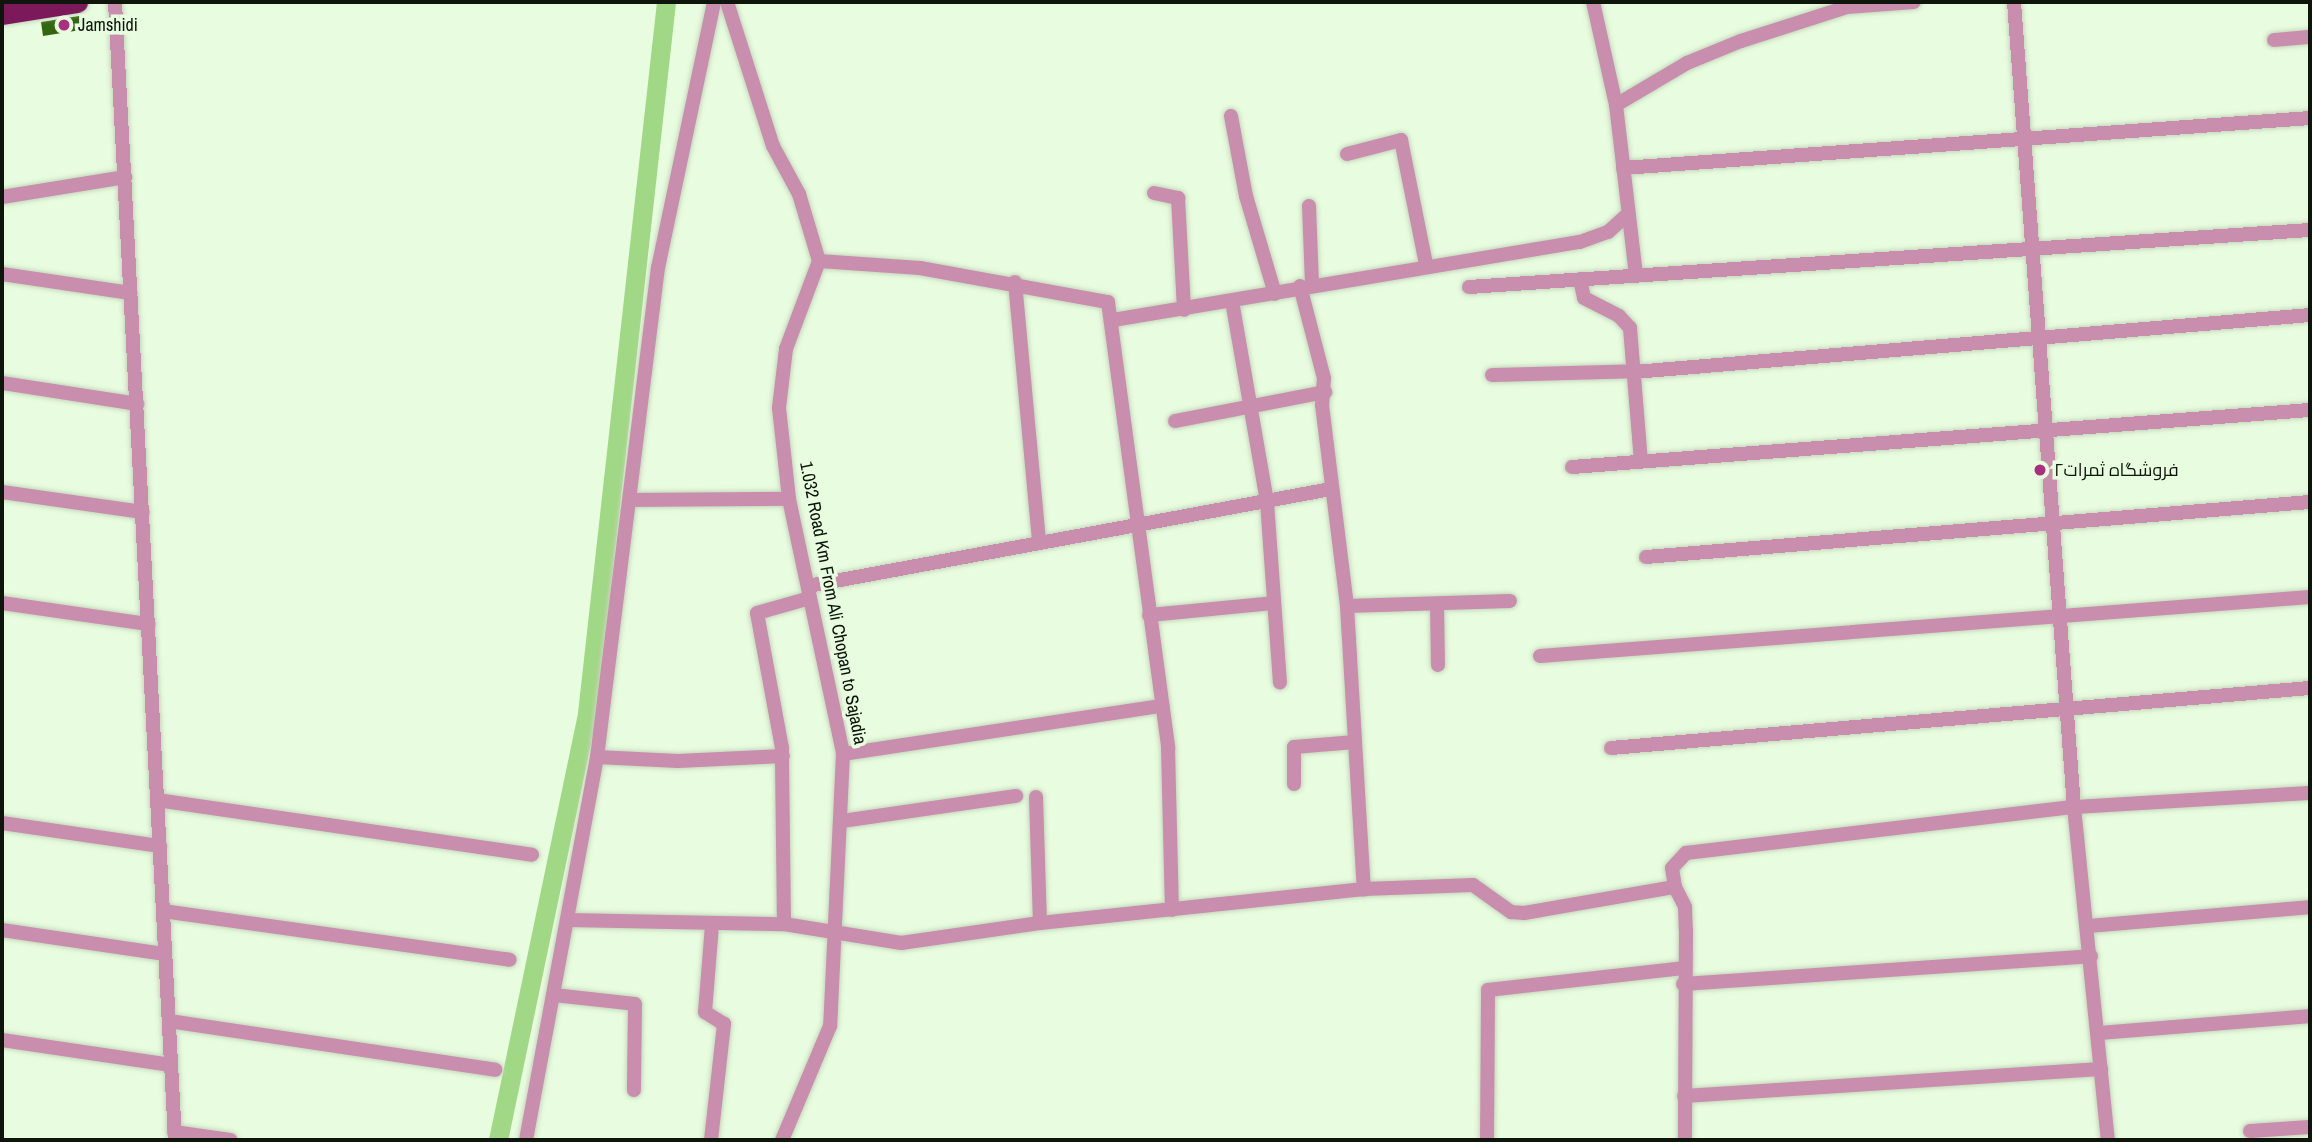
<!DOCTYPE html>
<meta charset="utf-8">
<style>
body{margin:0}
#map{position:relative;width:2312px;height:1142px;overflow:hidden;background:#e8fcdf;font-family:"Archivo Narrow",Cairo,sans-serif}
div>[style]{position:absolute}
.river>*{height:19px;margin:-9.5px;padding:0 9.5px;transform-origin:9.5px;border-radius:9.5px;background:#a1d885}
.building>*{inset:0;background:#346611}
.roads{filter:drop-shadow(0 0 2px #c5d7bd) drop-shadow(0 0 2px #c5d7bd)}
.minor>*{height:14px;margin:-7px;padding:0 7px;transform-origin:7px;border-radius:7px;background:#c98eae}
.highway>*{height:21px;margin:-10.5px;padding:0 10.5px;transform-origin:10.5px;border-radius:10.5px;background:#7b195a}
.dots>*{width:19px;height:19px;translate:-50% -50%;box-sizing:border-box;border:4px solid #e8fcdf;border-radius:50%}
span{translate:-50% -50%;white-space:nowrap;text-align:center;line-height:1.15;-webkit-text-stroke:7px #e8fcdf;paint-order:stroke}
.poi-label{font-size:18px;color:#0e150b}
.left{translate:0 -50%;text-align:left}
.street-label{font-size:18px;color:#0e150b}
.frame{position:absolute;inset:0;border:4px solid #0e150b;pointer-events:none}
</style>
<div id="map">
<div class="river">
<div style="left:498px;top:1140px;width:436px;rotate:-78.2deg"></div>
<div style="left:587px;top:713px;width:715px;rotate:-83.66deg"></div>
</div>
<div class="building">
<div style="clip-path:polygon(85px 15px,87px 29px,43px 36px,41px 22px)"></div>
</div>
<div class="roads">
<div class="minor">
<div style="left:115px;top:2px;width:1140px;rotate:86.98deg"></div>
<div style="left:727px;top:2px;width:151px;rotate:72.3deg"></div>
<div style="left:773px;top:146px;width:55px;rotate:61.6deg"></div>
<div style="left:799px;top:194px;width:70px;rotate:73.4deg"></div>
<div style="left:819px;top:261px;width:94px;rotate:110.6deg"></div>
<div style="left:786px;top:349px;width:59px;rotate:96.8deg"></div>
<div style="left:779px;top:408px;width:92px;rotate:83.7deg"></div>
<div style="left:789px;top:499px;width:261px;rotate:78deg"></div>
<div style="left:843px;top:754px;width:272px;rotate:92.7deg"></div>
<div style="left:830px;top:1026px;width:124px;rotate:112.8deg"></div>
<div style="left:1593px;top:2px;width:106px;rotate:77.4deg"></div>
<div style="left:1616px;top:105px;width:171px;rotate:83.3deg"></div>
<div style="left:2014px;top:2px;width:807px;rotate:85.74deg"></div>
<div style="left:2074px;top:807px;width:335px;rotate:84.2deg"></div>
<div style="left:2274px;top:40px;width:36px;rotate:-5deg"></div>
<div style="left:1616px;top:105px;width:82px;rotate:-30.6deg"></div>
<div style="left:1687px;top:63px;width:58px;rotate:-22.2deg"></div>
<div style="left:1741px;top:41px;width:111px;rotate:-17.8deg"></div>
<div style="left:1847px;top:7px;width:67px;rotate:-4.3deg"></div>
<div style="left:1231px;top:116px;width:81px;rotate:79.4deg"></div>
<div style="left:1246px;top:196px;width:102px;rotate:73.5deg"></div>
<div style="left:1347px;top:154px;width:56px;rotate:-14.5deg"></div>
<div style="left:1401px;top:140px;width:126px;rotate:78.6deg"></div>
<div style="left:1623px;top:168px;width:689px;rotate:-4.16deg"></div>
<div style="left:1154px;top:193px;width:25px;rotate:12deg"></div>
<div style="left:1178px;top:198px;width:112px;rotate:86.9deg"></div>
<div style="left:2px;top:197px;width:125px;rotate:-9.2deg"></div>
<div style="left:1309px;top:206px;width:79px;rotate:87.8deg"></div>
<div style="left:819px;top:261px;width:101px;rotate:4deg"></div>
<div style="left:920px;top:268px;width:191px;rotate:10.3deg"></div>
<div style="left:1108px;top:302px;width:450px;rotate:82.3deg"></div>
<div style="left:1168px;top:748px;width:162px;rotate:88.6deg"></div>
<div style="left:2px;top:274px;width:130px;rotate:8.4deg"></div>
<div style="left:1580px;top:279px;width:19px;rotate:78deg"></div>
<div style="left:1584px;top:298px;width:39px;rotate:27deg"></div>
<div style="left:1619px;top:316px;width:16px;rotate:47deg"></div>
<div style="left:1630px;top:328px;width:133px;rotate:85.3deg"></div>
<div style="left:1015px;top:282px;width:262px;rotate:84.7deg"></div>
<div style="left:1300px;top:286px;width:95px;rotate:75.4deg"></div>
<div style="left:1324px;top:378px;width:27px;rotate:94deg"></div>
<div style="left:1322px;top:405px;width:203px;rotate:82.9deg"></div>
<div style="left:1347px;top:606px;width:284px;rotate:86.6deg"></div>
<div style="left:1469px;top:287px;width:843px;rotate:-3.88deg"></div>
<div style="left:1232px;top:301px;width:204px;rotate:80.1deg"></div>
<div style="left:1267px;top:502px;width:181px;rotate:85.9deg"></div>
<div style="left:1113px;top:320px;width:473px;rotate:-9.5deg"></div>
<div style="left:1580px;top:242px;width:30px;rotate:-20deg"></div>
<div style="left:1608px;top:232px;width:27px;rotate:-42deg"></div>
<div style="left:1492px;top:375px;width:154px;rotate:-1.5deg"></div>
<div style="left:1646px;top:371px;width:666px;rotate:-4.82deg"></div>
<div style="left:2px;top:383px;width:137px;rotate:8.8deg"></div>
<div style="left:1175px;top:421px;width:153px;rotate:-10.9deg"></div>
<div style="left:1572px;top:467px;width:740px;rotate:-4.42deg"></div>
<div style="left:2px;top:492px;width:142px;rotate:8.1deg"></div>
<div style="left:631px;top:500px;width:158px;rotate:-0.4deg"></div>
<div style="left:1646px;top:557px;width:666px;rotate:-4.74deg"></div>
<div style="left:808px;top:586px;width:532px;rotate:-10.51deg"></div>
<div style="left:2px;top:603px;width:148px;rotate:8.2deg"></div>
<div style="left:1437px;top:604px;width:61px;rotate:89.1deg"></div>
<div style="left:1347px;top:606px;width:163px;rotate:-1.8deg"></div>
<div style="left:1149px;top:615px;width:125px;rotate:-5.5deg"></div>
<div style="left:1540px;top:656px;width:772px;rotate:-4.38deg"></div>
<div style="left:1611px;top:748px;width:702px;rotate:-4.91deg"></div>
<div style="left:843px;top:754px;width:323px;rotate:-8.6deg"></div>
<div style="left:597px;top:757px;width:81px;rotate:2.8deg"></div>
<div style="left:678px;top:761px;width:105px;rotate:-2.7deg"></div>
<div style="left:1294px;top:784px;width:37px;rotate:-90deg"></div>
<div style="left:1294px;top:747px;width:61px;rotate:-4.7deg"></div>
<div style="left:1036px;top:797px;width:126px;rotate:88.2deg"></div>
<div style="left:157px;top:800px;width:379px;rotate:8.3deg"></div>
<div style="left:842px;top:821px;width:176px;rotate:-8.2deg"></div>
<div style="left:2px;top:823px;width:160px;rotate:8.3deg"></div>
<div style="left:1675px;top:887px;width:22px;rotate:63deg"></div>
<div style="left:1685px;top:907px;width:23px;rotate:88deg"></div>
<div style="left:1686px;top:930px;width:210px;rotate:90.3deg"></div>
<div style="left:163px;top:911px;width:350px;rotate:8deg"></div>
<div style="left:568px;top:920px;width:216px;rotate:1.1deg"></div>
<div style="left:784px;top:924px;width:119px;rotate:9.2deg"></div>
<div style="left:901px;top:943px;width:140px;rotate:-8.2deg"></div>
<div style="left:1040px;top:923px;width:326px;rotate:-6deg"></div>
<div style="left:1364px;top:889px;width:109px;rotate:-2.1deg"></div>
<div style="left:1473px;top:885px;width:47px;rotate:35.4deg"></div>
<div style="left:1511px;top:912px;width:13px;rotate:4deg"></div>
<div style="left:1524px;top:913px;width:153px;rotate:-9.8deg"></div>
<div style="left:1675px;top:887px;width:19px;rotate:-99deg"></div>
<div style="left:1672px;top:868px;width:21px;rotate:-47deg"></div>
<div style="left:1686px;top:853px;width:391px;rotate:-6.8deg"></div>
<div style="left:2074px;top:807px;width:236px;rotate:-3.4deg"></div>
<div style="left:784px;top:924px;width:176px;rotate:-90.7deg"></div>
<div style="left:782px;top:748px;width:137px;rotate:-100.5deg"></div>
<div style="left:757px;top:613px;width:55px;rotate:-15.8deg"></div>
<div style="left:2090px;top:926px;width:221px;rotate:-4.9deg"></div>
<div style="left:2px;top:930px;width:165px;rotate:8.4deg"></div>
<div style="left:1683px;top:984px;width:409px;rotate:-3.9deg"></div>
<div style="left:554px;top:995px;width:81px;rotate:6.3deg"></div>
<div style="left:635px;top:1004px;width:86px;rotate:90.7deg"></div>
<div style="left:169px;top:1021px;width:330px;rotate:8.5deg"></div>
<div style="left:2100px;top:1033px;width:211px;rotate:-4.6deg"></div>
<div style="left:2px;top:1040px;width:171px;rotate:8.4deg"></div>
<div style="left:1684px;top:1096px;width:418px;rotate:-3.7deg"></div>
<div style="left:2250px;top:1131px;width:60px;rotate:-3.8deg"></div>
<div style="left:174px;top:1132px;width:57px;rotate:8.1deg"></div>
<div style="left:526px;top:1140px;width:390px;rotate:-79.5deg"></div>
<div style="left:597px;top:757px;width:493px;rotate:-82.9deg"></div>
<div style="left:658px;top:268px;width:272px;rotate:-78.1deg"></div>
<div style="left:711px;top:1140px;width:117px;rotate:-83.6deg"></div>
<div style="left:724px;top:1024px;width:22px;rotate:-148deg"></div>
<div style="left:705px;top:1012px;width:87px;rotate:-85.4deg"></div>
<div style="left:1487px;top:1140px;width:150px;rotate:-89.6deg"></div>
<div style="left:1488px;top:990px;width:196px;rotate:-6.4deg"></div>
</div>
<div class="highway">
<div style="left:2px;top:14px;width:76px;rotate:-9.1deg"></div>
</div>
</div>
<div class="dots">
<div style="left:64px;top:25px;background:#ab2f80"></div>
<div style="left:2040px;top:470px;background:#ab2f80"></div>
</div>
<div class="poi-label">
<span class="left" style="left:78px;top:25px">Jamshidi</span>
<span class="left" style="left:2054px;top:470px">فروشگاه ثمرات٢</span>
</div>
<div class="street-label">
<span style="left:833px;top:603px;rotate:79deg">1.032 Road Km From Ali Chopan to Sajadia</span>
</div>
<div class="frame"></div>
</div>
